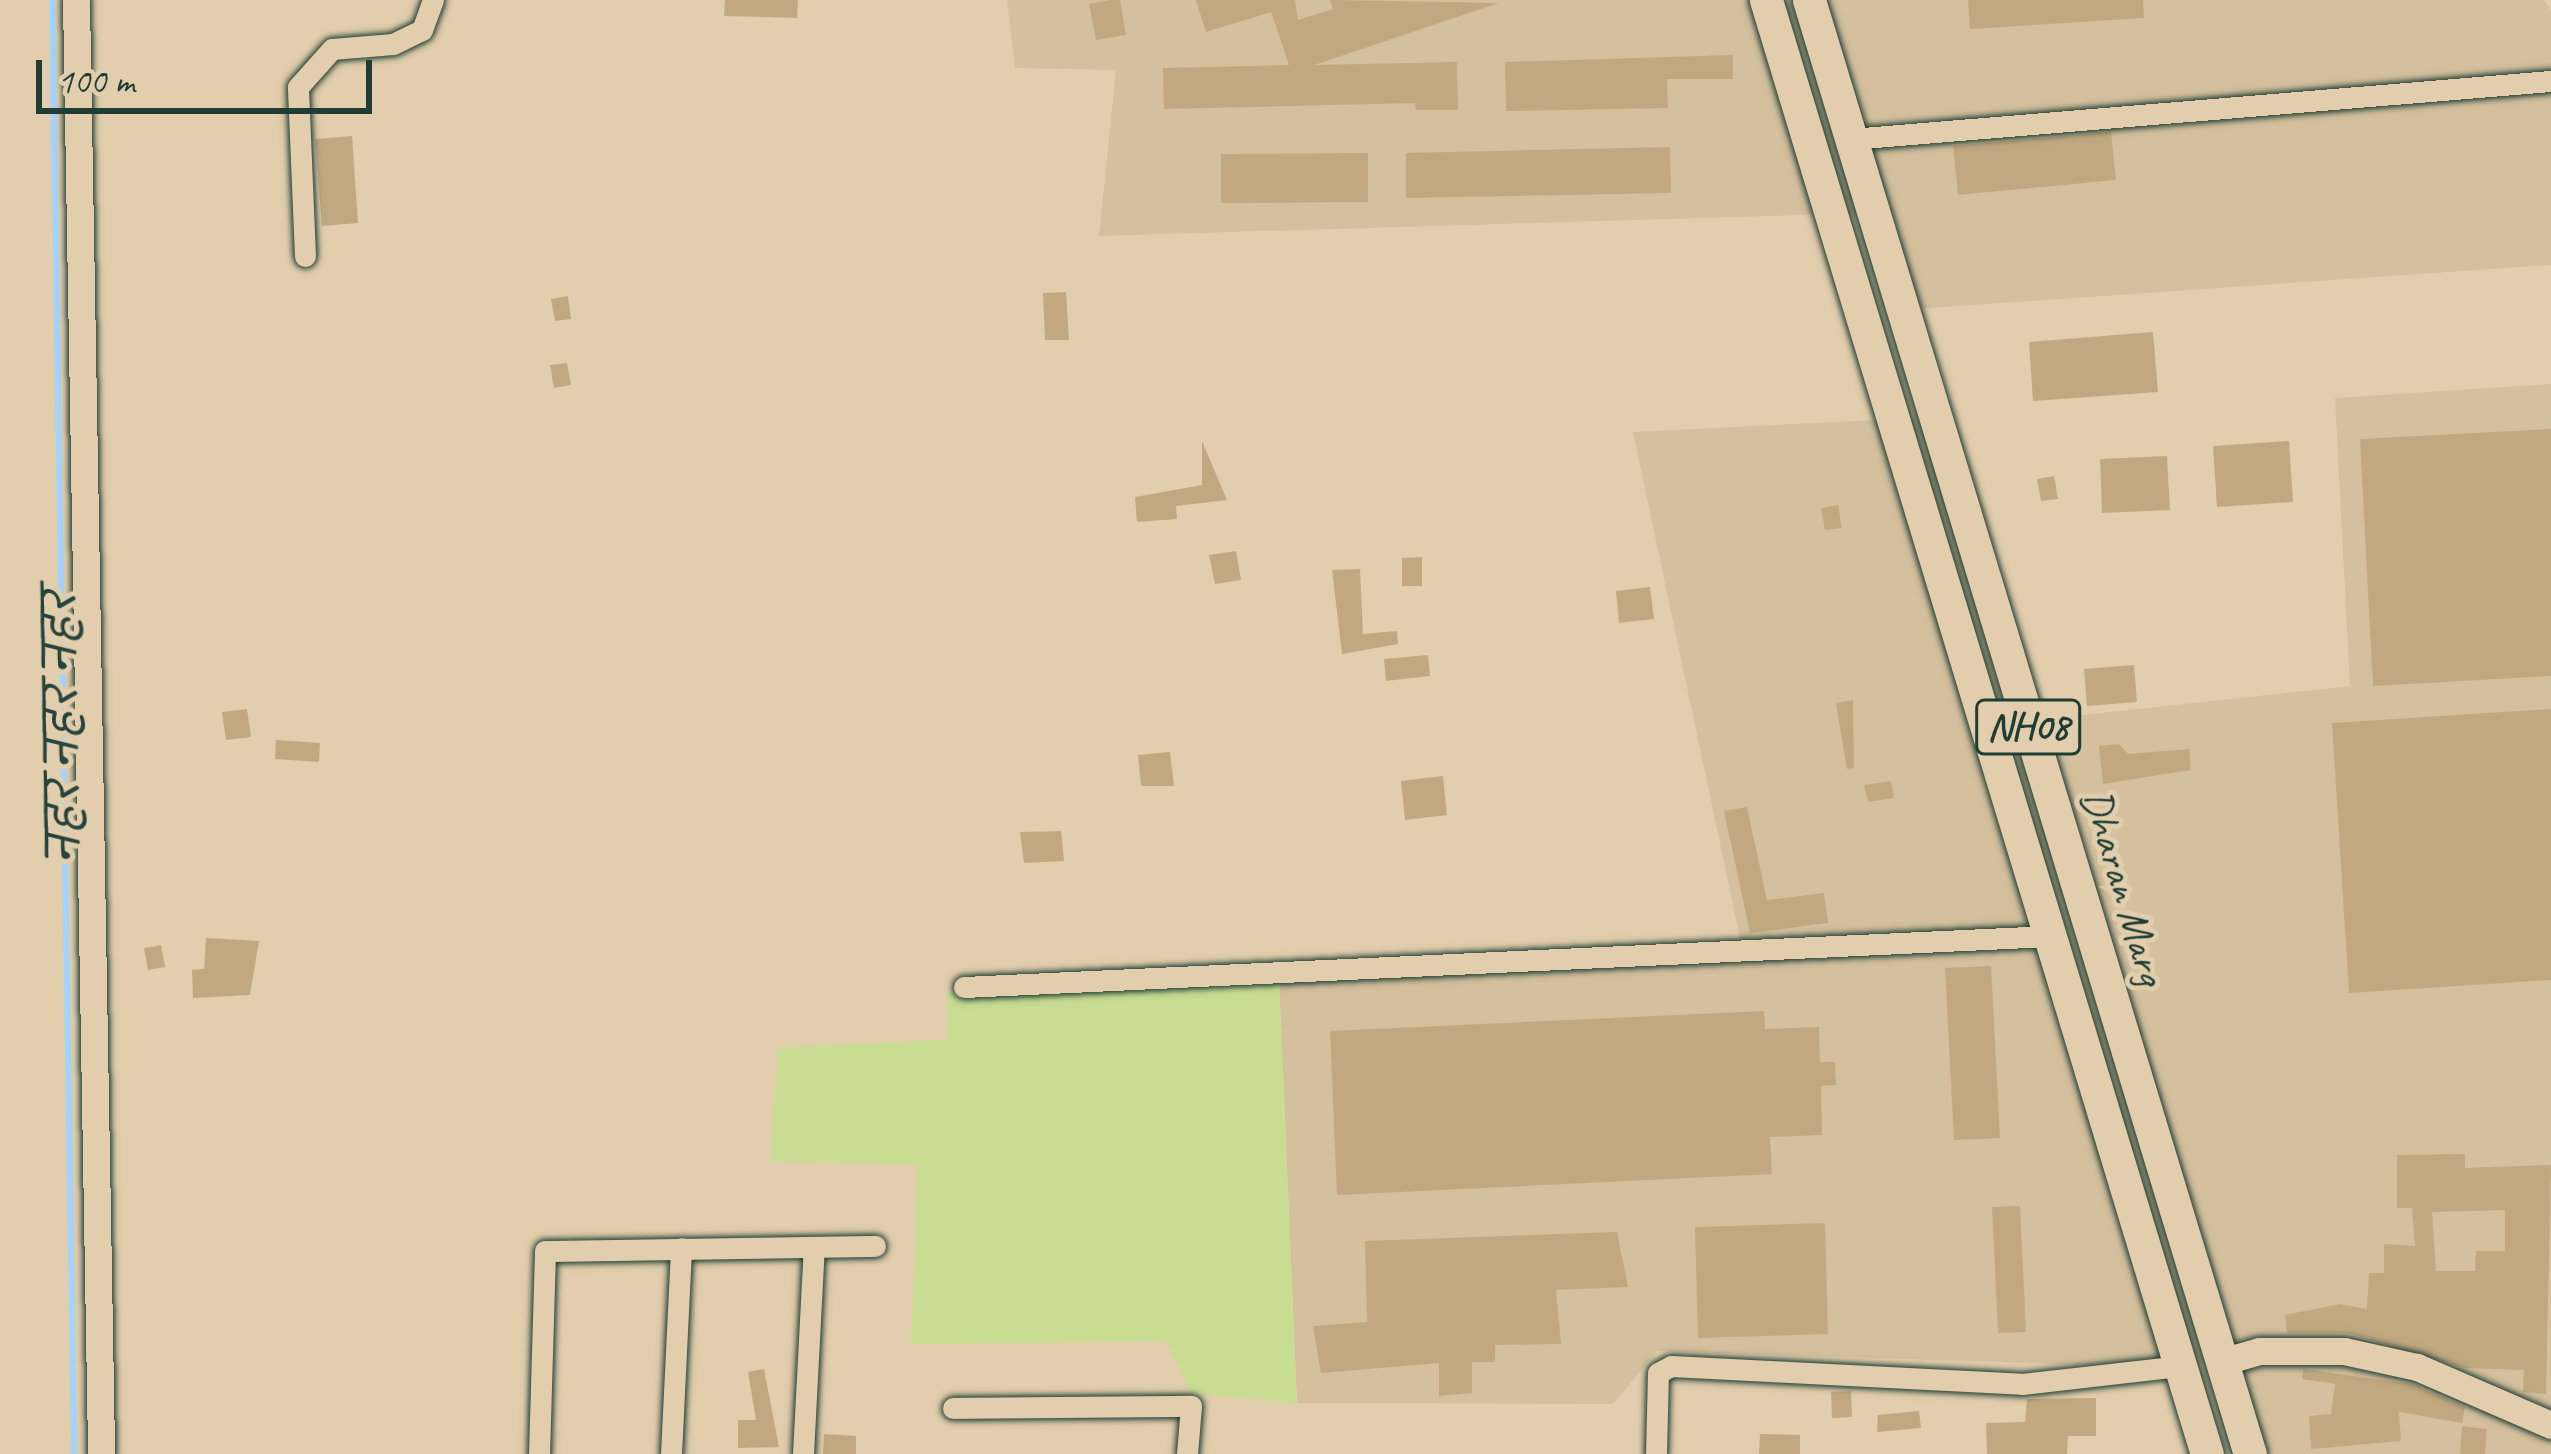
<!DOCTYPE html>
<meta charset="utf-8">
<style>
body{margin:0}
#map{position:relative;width:2551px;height:1454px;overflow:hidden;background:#e2ceac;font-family:Caveat,"Playpen Sans Deva",sans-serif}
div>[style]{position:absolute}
.built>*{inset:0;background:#d4c09d}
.green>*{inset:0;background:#c8dd92}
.stream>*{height:6px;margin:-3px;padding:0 3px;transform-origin:3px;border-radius:3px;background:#a3d3ff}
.building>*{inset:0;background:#c2a881}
.roads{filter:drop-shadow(0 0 3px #1f3d34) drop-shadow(0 0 3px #1f3d34)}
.street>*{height:21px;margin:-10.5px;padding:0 10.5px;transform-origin:10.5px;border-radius:10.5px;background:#e2ceac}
.secondary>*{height:27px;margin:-13.5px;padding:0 13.5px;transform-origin:13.5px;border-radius:13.5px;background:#e2ceac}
.primary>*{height:33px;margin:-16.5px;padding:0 16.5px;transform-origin:16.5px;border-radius:16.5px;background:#e2ceac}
span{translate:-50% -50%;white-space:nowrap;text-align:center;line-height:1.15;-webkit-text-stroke:10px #e2ceac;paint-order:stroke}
.shield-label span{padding:3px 9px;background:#e2ceac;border:3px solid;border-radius:9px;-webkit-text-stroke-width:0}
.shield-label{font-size:39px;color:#1f3d34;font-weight:700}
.street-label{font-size:42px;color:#1f3d34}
.water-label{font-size:45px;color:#26443e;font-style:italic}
.scale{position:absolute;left:36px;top:60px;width:336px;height:54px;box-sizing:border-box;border:6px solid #1f3d34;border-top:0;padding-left:15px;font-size:36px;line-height:42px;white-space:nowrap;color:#1f3d34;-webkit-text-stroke:9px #e2ceac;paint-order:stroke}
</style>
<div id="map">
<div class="built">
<div style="clip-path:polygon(1007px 0,2544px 0,2551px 10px,2551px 265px,1901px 310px,1873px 213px,1099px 236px,1116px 70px,1015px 68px)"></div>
<div style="clip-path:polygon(2551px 384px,2551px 1454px,2250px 1454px,2220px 1362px,2155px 1367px,1657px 1351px,1613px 1404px,1297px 1403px,1279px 977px,1744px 957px,1633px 432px,1935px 417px,2027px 721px,2350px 686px,2335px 398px)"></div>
</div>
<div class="green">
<div style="clip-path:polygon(1279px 977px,1297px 1403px,1191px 1393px,1166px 1341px,911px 1344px,918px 1164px,771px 1161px,778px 1048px,946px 1040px,948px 992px)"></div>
</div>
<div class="stream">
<div style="left:52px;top:0;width:1454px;rotate:89.13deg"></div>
</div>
<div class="building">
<div style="clip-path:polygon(725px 0,798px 0,797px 18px,724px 16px)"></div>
<div style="clip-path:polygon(1110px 0,1120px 0,1126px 35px,1096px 40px,1089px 4px)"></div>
<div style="clip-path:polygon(1196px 0,1295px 0,1298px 20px,1333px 9px,1330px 0,1499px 3px,1314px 65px,1457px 62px,1458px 110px,1416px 110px,1415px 103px,1164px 109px,1163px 68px,1289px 65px,1271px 12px,1206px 32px)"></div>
<div style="clip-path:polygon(1968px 0,2143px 0,2144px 18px,1970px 29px)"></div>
<div style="clip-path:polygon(1733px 55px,1733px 79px,1667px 79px,1668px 108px,1506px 111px,1505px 62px)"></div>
<div style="clip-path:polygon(2111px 132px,2116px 180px,1958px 195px,1953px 146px)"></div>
<div style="clip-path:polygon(352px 136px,358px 223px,322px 226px,315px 139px)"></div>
<div style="clip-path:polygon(1670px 147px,1671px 193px,1406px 198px,1406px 153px)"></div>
<div style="clip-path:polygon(1368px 153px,1368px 202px,1221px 203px,1221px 154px)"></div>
<div style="clip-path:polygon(1066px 292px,1069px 340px,1045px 340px,1043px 293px)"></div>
<div style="clip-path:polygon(568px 296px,571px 319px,555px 321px,551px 299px)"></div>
<div style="clip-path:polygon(2153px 332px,2158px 392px,2033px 401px,2029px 342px)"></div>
<div style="clip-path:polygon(567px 363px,571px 385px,554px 388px,550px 365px)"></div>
<div style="clip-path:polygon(2551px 429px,2551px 676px,2373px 686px,2360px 439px)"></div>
<div style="clip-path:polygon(1202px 441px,1227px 500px,1176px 506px,1177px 519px,1137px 522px,1135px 497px,1202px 485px)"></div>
<div style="clip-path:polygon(2289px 441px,2293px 502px,2217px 507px,2213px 446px)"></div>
<div style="clip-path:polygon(2167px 456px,2170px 510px,2102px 513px,2100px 459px)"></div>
<div style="clip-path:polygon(2054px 476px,2058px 499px,2041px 501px,2037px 479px)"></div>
<div style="clip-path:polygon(1838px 505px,1842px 528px,1825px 530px,1821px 508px)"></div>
<div style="clip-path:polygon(1236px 551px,1241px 580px,1215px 584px,1209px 555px)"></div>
<div style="clip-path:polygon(1422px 557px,1422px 586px,1402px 586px,1402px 558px)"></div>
<div style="clip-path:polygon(1360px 569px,1363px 634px,1397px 631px,1398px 644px,1342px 654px,1332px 570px)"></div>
<div style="clip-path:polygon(1650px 587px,1654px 619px,1619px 623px,1616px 591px)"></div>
<div style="clip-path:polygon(1428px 655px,1430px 676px,1386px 681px,1384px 659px)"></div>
<div style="clip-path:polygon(2134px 665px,2137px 702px,2087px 706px,2084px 669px)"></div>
<div style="clip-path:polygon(1853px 700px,1854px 768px,1847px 769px,1836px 703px)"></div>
<div style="clip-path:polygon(247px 709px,251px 737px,226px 740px,222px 712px)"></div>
<div style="clip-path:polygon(2551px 709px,2551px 980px,2349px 993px,2332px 723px)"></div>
<div style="clip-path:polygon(276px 740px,320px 743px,319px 762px,275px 759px)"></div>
<div style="clip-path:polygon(2119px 744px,2128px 754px,2189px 749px,2191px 770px,2103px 784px,2099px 746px)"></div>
<div style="clip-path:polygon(1170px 752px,1174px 786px,1141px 786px,1138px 755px)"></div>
<div style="clip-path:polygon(1443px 776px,1447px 815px,1405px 820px,1401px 781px)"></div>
<div style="clip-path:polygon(1891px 781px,1894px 798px,1868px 802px,1864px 785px)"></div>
<div style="clip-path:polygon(1747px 807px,1767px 900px,1824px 893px,1828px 923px,1750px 933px,1724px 811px)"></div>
<div style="clip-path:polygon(1061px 831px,1064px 861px,1024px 863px,1020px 832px)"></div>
<div style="clip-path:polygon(206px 938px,259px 941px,250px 995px,193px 998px,192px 970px,204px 969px)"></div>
<div style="clip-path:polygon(161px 945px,165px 967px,148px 970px,144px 948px)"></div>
<div style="clip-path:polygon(1991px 966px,2000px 1138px,1954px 1140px,1945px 968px)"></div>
<div style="clip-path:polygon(1764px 1011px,1765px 1029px,1819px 1027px,1820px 1062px,1835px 1062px,1836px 1085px,1821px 1086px,1822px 1135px,1770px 1137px,1772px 1174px,1337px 1195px,1330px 1031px)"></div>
<div style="clip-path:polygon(evenodd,2465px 1154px,2465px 1168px,2551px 1165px,2546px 1394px,2523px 1392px,2524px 1370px,2465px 1368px,2348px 1333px,2287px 1333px,2285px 1315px,2340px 1304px,2367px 1309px,2369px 1273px,2384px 1273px,2384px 1244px,2415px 1246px,2412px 1208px,2397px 1208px,2397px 1155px,2465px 1154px,2505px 1210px,2505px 1251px,2476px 1251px,2475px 1271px,2436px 1271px,2432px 1212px,2505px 1210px)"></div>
<div style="clip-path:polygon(2020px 1206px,2026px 1332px,1998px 1333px,1992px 1207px)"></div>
<div style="clip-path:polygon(1825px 1223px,1828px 1334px,1698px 1338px,1695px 1227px)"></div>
<div style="clip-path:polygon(1617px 1232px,1628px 1287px,1556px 1290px,1561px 1344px,1495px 1345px,1495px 1362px,1472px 1362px,1472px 1393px,1439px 1396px,1439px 1363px,1321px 1373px,1313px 1326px,1367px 1322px,1365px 1241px)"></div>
<div style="clip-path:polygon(764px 1369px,779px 1447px,738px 1448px,738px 1420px,756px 1420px,748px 1372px)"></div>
<div style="clip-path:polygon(2303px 1369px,2411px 1384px,2465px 1407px,2462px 1423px,2399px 1412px,2401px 1441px,2311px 1449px,2309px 1416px,2331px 1414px,2335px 1384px,2302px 1379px)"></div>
<div style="clip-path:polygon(1851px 1391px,1852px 1417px,1832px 1418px,1831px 1392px)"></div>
<div style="clip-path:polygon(2096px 1398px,2096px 1436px,2068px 1436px,2067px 1454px,1987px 1454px,1986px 1423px,2025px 1422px,2027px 1399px)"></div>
<div style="clip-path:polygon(1919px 1411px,1921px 1428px,1877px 1432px,1878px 1415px)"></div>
<div style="clip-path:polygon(2462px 1426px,2487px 1429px,2485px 1454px,2460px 1454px)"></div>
<div style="clip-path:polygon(824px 1434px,856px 1436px,856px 1454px,823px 1454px)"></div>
<div style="clip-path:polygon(1760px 1434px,1800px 1435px,1800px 1454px,1759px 1454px)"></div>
</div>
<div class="roads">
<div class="street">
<div style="left:1851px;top:139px;width:702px;rotate:-4.74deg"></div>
<div style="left:305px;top:256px;width:169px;rotate:-92.4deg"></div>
<div style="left:298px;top:87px;width:51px;rotate:-48.2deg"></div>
<div style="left:332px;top:49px;width:61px;rotate:-4.7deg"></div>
<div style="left:393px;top:44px;width:32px;rotate:-26deg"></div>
<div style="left:422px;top:30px;width:32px;rotate:-70deg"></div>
<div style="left:964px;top:987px;width:1085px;rotate:-2.69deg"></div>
<div style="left:953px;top:1408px;width:238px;rotate:-0.5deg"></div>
<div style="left:1191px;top:1406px;width:48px;rotate:94.8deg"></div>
<div style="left:539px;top:1454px;width:203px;rotate:-88.3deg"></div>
<div style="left:545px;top:1251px;width:330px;rotate:-0.9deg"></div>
<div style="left:671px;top:1454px;width:206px;rotate:-87.2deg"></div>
<div style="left:803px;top:1454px;width:207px;rotate:-87deg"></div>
<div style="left:1656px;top:1454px;width:81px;rotate:-88.6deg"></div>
<div style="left:1658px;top:1373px;width:15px;rotate:-28deg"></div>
<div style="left:1671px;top:1366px;width:351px;rotate:2.9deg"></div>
<div style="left:2022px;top:1384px;width:158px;rotate:-6.5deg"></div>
</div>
<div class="secondary">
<div style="left:76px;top:0;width:1454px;rotate:89.01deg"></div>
<div style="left:2221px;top:1362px;width:40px;rotate:-16deg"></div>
<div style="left:2259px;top:1351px;width:85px"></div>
<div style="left:2344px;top:1351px;width:75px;rotate:12.4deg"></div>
<div style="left:2417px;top:1367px;width:146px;rotate:23.4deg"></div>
</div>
<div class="primary">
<div style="left:1766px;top:0;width:1519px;rotate:73.13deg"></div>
<div style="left:1809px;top:0;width:1519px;rotate:73.13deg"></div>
</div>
</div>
<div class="shield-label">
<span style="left:2028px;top:727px">NH08</span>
</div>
<div class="street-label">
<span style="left:2123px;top:887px;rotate:73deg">Dharan Marg</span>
</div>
<div class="water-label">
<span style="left:63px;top:727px;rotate:-91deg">नहर नहर नहर</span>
</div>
<div class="scale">100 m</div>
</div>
